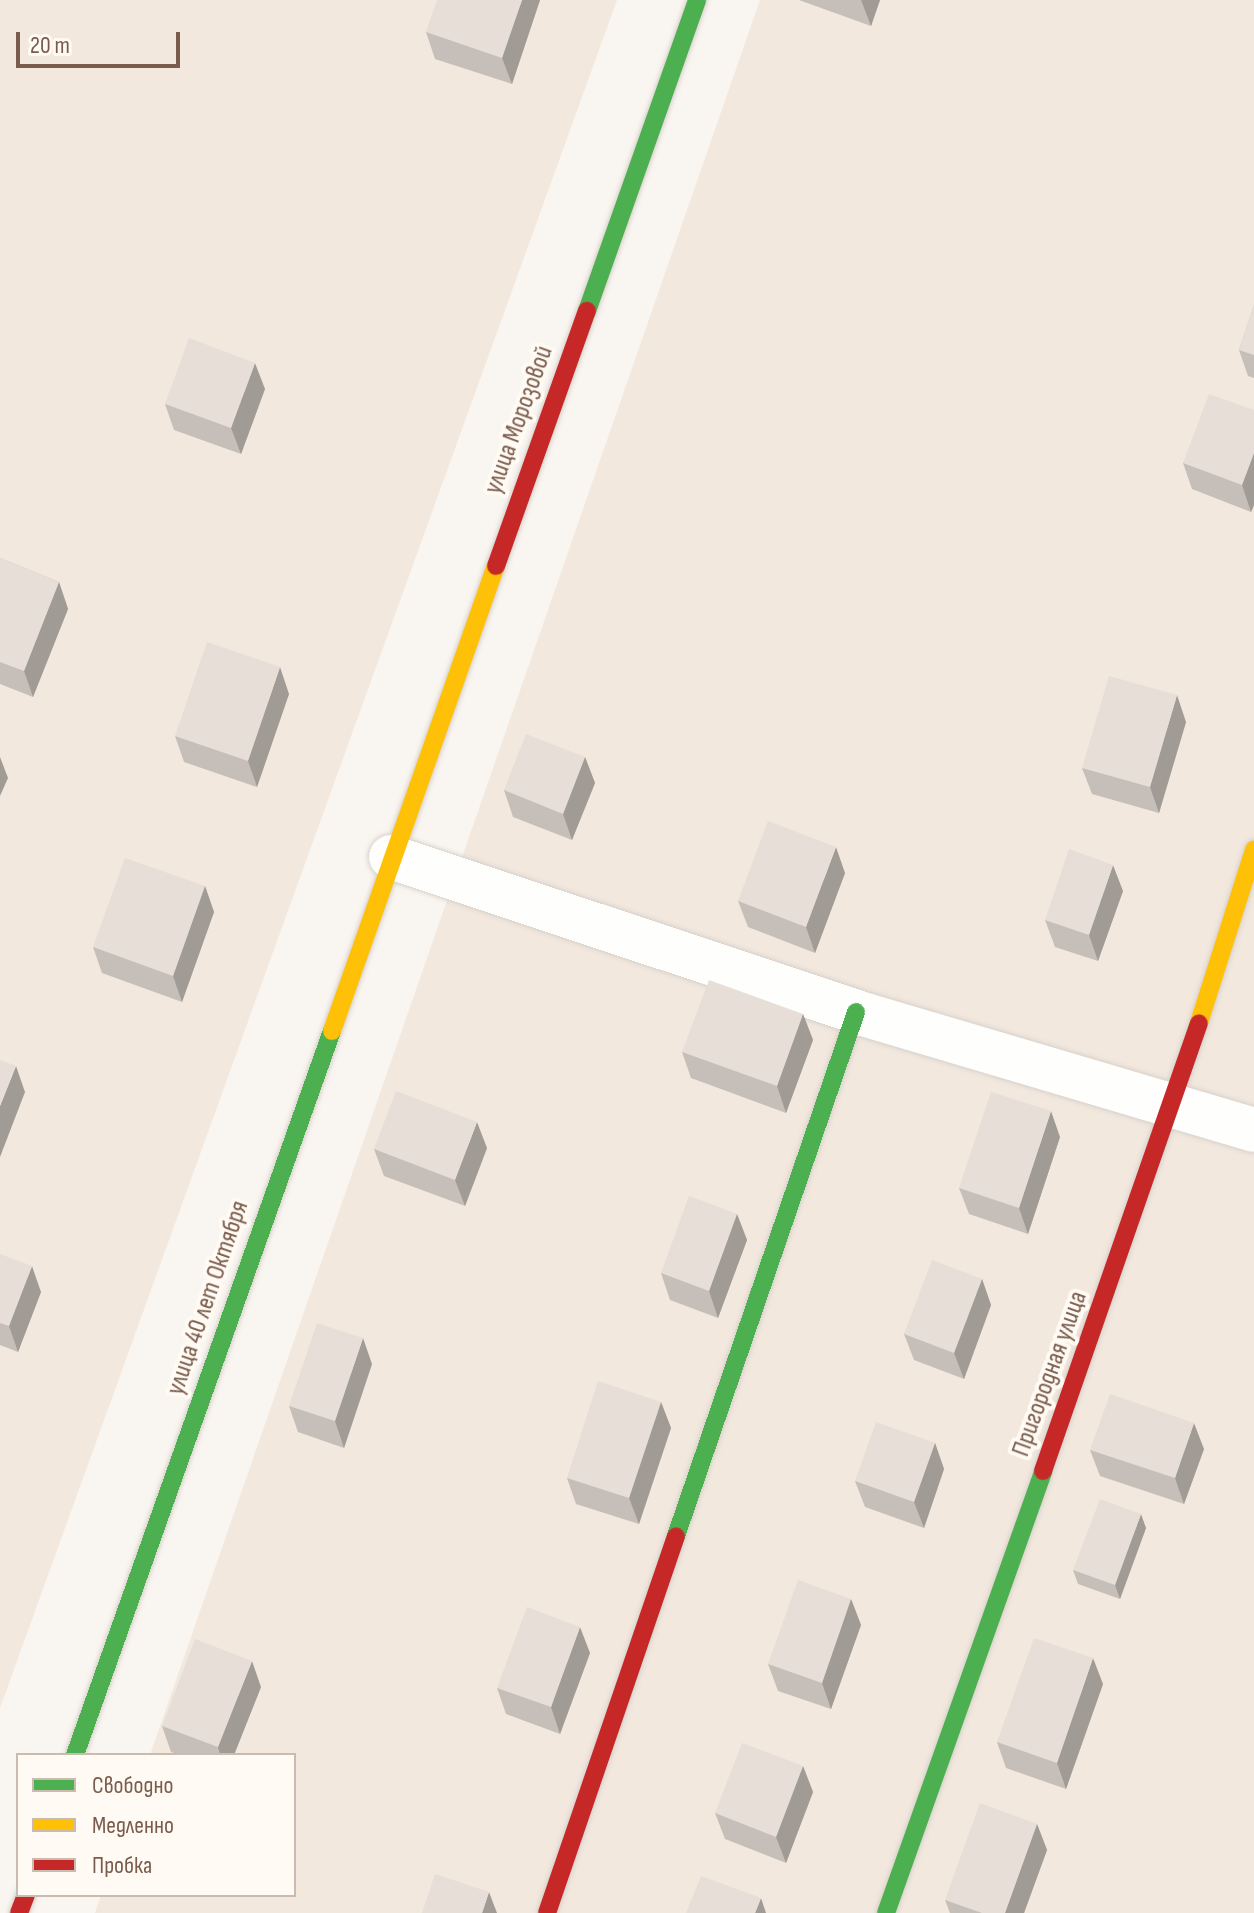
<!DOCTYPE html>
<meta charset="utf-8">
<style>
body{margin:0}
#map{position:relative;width:1254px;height:1913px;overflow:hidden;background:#f9f5f0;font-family:"Sofia Sans Condensed",sans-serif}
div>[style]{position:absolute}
.residential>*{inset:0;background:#f2e8de}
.roads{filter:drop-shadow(0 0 2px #d7d1cb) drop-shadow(0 0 2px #d7d1cb)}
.street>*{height:44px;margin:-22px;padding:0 22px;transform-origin:22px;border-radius:22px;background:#fefefd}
.fast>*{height:18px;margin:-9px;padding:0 9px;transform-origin:9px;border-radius:9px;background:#4caf50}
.slow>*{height:18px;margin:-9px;padding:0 9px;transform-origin:9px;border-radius:9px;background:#ffc107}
.jam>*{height:18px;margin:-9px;padding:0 9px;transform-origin:9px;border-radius:9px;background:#c62828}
.wall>*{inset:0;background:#c6bfb9}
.shaded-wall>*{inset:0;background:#a19b96}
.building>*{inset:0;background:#e6ded7}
span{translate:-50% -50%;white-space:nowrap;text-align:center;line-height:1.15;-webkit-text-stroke:8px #fffaf3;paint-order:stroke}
.street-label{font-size:26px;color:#7a5c4d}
.legend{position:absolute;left:16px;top:1753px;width:280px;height:144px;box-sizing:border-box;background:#fffaf3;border:2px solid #cabbb1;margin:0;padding:10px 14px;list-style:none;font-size:24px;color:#7a5c4d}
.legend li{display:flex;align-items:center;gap:16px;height:40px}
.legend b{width:40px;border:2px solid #cabbb1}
.scale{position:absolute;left:16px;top:32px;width:164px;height:36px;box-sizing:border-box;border:4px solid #7a5c4d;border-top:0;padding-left:10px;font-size:24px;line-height:28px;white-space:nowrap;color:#7a5c4d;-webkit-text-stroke:6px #fffaf3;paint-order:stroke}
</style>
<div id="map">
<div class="residential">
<div style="clip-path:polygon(0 0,617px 0,0 1708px)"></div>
<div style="clip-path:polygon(760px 0,1254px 0,1254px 1913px,95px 1913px,101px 1895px,294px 1895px,294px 1755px,150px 1755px)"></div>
</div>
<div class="roads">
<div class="street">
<div style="left:391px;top:857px;width:490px;rotate:18.4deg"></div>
<div style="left:856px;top:1012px;width:415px;rotate:16.5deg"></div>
</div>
<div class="fast">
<div style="left:587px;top:311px;width:330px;rotate:-70.5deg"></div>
<div style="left:676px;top:1536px;width:554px;rotate:-71.04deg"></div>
<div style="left:75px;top:1755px;width:768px;rotate:-70.46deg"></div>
<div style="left:886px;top:1913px;width:469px;rotate:-70.4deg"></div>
</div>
<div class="slow">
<div style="left:1199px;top:1023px;width:182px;rotate:-72.4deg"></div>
<div style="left:332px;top:1031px;width:493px;rotate:-70.6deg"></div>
</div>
<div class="jam">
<div style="left:496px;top:566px;width:271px;rotate:-70.4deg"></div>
<div style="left:1043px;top:1471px;width:474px;rotate:-70.8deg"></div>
<div style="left:19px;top:1913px;width:19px;rotate:-69deg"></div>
<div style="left:547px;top:1913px;width:398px;rotate:-71.1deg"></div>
</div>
</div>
<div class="wall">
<div style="clip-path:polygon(540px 0,512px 84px,435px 59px,426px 32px)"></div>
<div style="clip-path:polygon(799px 0,880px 0,871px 26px)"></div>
<div style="clip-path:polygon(1254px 305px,1254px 378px,1248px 376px,1239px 350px)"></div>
<div style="clip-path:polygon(265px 389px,241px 454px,174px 430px,165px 404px)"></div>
<div style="clip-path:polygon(1254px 410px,1254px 505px,1251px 512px,1192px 489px,1183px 463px)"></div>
<div style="clip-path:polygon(0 558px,59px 582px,68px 609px,33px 697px,0 684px)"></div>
<div style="clip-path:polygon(289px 694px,257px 787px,184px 762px,175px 736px)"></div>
<div style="clip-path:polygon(1186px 722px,1159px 813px,1092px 794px,1082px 768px)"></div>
<div style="clip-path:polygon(585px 757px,595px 783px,572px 840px,513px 817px,504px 790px)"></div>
<div style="clip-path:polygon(845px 873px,815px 953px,748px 927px,738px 901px)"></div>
<div style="clip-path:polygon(205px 886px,214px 912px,182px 1002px,102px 973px,93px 947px)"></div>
<div style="clip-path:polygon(1123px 891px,1098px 961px,1055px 947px,1045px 920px)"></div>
<div style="clip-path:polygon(803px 1014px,813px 1040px,786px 1113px,691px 1078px,682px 1052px)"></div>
<div style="clip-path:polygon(1060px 1137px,1028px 1234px,969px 1214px,959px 1188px)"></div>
<div style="clip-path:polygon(487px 1148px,465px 1206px,384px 1176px,374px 1149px)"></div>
<div style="clip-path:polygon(737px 1214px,747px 1240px,718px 1318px,670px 1300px,661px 1273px)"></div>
<div style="clip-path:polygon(0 1254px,41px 1292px,18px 1352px,0 1345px)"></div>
<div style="clip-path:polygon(982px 1279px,991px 1305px,964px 1379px,914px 1360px,904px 1334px)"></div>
<div style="clip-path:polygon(372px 1364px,344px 1448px,298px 1432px,289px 1406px)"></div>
<div style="clip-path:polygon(661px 1402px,671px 1428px,639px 1524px,576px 1504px,567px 1478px)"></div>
<div style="clip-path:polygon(935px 1443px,944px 1469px,924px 1528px,865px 1507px,855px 1481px)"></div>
<div style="clip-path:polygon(1204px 1449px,1184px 1504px,1100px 1476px,1090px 1450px)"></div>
<div style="clip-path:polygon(1146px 1528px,1120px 1599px,1078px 1584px,1073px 1570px)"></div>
<div style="clip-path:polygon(851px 1599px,861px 1625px,831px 1709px,778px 1691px,768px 1664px)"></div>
<div style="clip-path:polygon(590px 1653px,560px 1734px,506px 1714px,497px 1688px)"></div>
<div style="clip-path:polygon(1103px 1684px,1066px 1789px,1006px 1768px,997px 1742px)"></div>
<div style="clip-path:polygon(261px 1687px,234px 1755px,180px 1755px,171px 1752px,162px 1726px)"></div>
<div style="clip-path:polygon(803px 1766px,813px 1792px,786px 1863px,725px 1839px,715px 1813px)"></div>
<div style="clip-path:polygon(1037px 1824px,1047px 1850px,1024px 1913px,950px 1913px,945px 1900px)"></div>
</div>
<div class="shaded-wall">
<div style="clip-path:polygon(522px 0,540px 0,512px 84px,502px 58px)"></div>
<div style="clip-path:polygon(861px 0,880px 0,871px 26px)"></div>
<div style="clip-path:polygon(255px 363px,265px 389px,241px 454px,231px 428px)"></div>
<div style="clip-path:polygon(1254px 453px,1254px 505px,1251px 512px,1242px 485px)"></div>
<div style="clip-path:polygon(59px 582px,68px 609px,33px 697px,24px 671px)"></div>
<div style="clip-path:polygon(280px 667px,289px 694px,257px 787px,248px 761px)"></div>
<div style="clip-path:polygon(1177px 695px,1186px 722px,1159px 813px,1150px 787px)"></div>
<div style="clip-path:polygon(0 757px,8px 778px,0 796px)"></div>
<div style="clip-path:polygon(585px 757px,595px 783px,572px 840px,563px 814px)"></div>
<div style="clip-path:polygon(836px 847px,845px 873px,815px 953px,806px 927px)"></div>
<div style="clip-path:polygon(1113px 865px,1123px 891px,1098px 961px,1089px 935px)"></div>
<div style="clip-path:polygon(205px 886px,214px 912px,182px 1002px,173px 976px)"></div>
<div style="clip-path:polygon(803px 1014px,813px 1040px,786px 1113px,777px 1086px)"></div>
<div style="clip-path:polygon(16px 1066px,25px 1092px,0 1157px,0 1106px)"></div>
<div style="clip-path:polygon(1051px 1111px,1060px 1137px,1028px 1234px,1019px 1208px)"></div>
<div style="clip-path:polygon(477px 1122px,487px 1148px,465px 1206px,455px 1180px)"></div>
<div style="clip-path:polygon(737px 1214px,747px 1240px,718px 1318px,709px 1291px)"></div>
<div style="clip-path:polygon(32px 1266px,41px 1292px,18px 1352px,9px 1326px)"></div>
<div style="clip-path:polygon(982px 1279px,991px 1305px,964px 1379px,954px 1353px)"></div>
<div style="clip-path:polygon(363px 1338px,372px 1364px,344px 1448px,335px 1421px)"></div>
<div style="clip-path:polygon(661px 1402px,671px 1428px,639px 1524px,629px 1498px)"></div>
<div style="clip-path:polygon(1194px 1423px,1204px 1449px,1184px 1504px,1175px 1478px)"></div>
<div style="clip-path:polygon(935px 1443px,944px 1469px,924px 1528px,914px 1502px)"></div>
<div style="clip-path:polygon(1141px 1514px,1146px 1528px,1120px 1599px,1115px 1585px)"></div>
<div style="clip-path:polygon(851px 1599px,861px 1625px,831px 1709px,822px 1683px)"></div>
<div style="clip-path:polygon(580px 1627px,590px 1653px,560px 1734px,551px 1707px)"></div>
<div style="clip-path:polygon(1093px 1658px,1103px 1684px,1066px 1789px,1057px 1763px)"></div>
<div style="clip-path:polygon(252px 1661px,261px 1687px,234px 1755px,220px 1755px,218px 1747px)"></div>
<div style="clip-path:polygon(803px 1766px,813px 1792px,786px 1863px,776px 1837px)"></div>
<div style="clip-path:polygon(1037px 1824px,1047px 1850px,1024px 1913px,1005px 1913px)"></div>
<div style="clip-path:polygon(489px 1892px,497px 1913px,482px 1913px)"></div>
<div style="clip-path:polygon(761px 1898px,766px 1913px,755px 1913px)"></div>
</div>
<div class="building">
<div style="clip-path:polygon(437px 0,522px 0,502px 58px,426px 32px)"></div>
<div style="clip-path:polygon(1254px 305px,1254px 355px,1239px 350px)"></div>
<div style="clip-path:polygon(189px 338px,255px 363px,231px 428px,165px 404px)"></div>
<div style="clip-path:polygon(1209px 394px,1254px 410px,1254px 453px,1242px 485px,1183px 463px)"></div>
<div style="clip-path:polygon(0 558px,59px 582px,24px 671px,0 662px)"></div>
<div style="clip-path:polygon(207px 642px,280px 667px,248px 761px,175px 736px)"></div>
<div style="clip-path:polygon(1109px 676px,1177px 695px,1150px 787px,1082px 768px)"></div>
<div style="clip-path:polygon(526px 734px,585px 757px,563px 814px,504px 790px)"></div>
<div style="clip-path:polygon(768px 821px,836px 847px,806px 927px,738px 901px)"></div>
<div style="clip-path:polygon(1069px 849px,1113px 865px,1089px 935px,1045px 920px)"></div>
<div style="clip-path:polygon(125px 858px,205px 886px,173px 976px,93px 947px)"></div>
<div style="clip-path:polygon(709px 980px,803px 1014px,777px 1086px,682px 1052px)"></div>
<div style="clip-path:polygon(0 1060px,16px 1066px,0 1106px)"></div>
<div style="clip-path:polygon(396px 1091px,477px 1122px,455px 1180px,374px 1149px)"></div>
<div style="clip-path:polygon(991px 1092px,1051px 1111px,1019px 1208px,959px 1188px)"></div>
<div style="clip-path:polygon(689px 1196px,737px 1214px,709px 1291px,661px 1273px)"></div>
<div style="clip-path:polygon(0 1254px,32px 1266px,9px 1326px,0 1323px)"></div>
<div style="clip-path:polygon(932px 1260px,982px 1279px,954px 1353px,904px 1334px)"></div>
<div style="clip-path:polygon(317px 1323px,363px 1338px,335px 1421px,289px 1406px)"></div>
<div style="clip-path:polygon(598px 1381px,661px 1402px,629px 1498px,567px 1478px)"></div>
<div style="clip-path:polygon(1110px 1394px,1194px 1423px,1175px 1478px,1090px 1450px)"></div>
<div style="clip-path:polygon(876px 1422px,935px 1443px,914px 1502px,855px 1481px)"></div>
<div style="clip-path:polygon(1100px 1499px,1141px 1514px,1115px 1585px,1073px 1570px)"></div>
<div style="clip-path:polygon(798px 1580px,851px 1599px,822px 1683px,768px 1664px)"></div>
<div style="clip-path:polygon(527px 1607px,580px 1627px,551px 1707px,497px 1688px)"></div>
<div style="clip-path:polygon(1034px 1638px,1093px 1658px,1057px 1763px,997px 1742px)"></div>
<div style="clip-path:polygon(195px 1639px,252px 1661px,218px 1747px,162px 1726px)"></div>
<div style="clip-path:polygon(742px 1743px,803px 1766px,776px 1837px,715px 1813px)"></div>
<div style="clip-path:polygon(980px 1803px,1037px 1824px,1005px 1913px,982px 1913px,945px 1900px)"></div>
<div style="clip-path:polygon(435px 1874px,489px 1892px,482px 1913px,422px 1913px)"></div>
<div style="clip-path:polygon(701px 1876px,761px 1898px,755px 1913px,686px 1913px)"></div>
</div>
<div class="street-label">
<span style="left:519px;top:420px;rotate:-70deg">улица Морозовой</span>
<span style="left:208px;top:1298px;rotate:-71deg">улица 40 лет Октября</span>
<span style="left:1050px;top:1374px;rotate:-70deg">Пригородная улица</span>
</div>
<ul class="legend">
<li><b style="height:10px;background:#4caf50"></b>Свободно</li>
<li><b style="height:10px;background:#ffc107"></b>Медленно</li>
<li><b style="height:10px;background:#c62828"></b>Пробка</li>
</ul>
<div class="scale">20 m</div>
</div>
